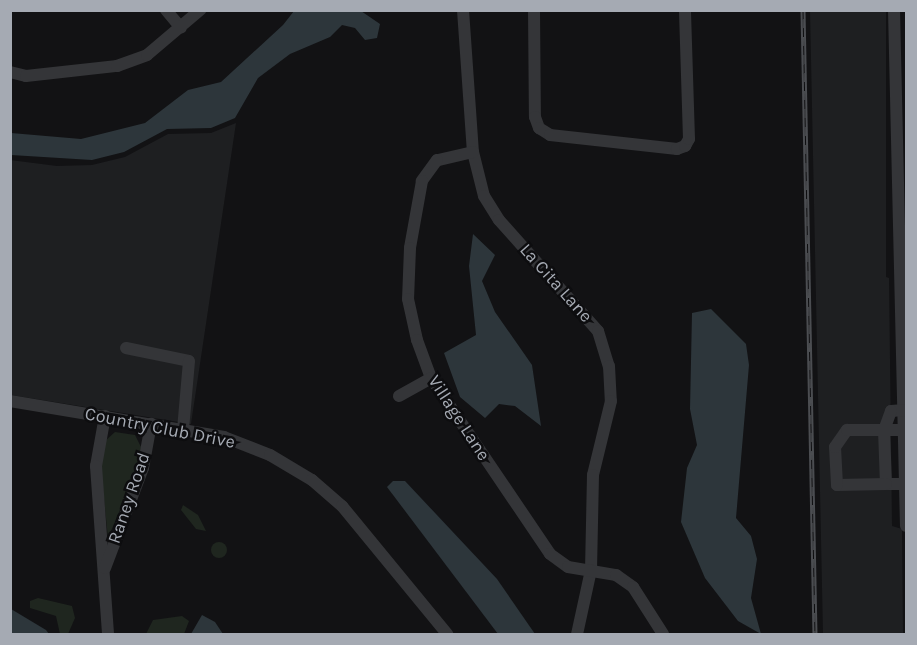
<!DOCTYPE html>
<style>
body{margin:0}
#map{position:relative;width:917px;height:645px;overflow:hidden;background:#121214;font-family:Karla,sans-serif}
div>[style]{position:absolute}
.built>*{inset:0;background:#1e1f21}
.green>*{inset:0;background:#1f261f}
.round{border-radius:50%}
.water>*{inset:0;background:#2d363b}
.minor>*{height:12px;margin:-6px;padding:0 6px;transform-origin:6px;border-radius:6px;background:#343538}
.rail>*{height:5px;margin-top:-2.5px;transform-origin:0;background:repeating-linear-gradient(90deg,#0d0d0f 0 9px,#4b4d51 0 18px);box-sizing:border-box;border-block:2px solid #4b4d51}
span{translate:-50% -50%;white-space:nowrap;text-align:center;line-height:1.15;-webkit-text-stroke:5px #0d0d0f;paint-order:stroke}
.street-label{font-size:18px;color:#a5aab3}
.frame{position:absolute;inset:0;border:12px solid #a5aab3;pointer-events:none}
</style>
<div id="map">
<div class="built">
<div style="clip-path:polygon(810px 11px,886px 11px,886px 277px,889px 278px,892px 526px,902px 529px,903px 634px,823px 634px)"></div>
<div style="clip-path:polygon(236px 123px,191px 424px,11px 395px,10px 160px,57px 166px,92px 165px,125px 157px,168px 134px,211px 133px)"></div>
</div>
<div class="green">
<div style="clip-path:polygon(115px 432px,135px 435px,141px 447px,135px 475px,108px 538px,101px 469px,105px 441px)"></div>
<div style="clip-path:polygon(183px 505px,198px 515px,206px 531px,196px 529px,181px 510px)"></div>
<div class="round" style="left:211px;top:542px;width:16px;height:16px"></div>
<div style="clip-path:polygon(38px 598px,72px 606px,75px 618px,68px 634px,60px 634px,56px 616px,30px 608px,30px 601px)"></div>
<div style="clip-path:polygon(182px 616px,189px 621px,184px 634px,146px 634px,153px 620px)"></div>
</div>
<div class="water">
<div style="clip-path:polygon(294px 11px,361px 11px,380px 24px,377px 38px,365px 40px,355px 28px,342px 25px,330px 37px,290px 54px,258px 78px,235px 118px,211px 128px,167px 129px,124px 152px,92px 160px,11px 155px,11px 133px,81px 139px,145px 123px,188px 90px,221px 82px,283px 25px)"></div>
<div style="clip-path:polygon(473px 234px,495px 255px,482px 281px,495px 312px,532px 365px,541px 426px,515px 406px,499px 404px,485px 418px,460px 397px,444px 353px,476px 335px,469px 266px)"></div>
<div style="clip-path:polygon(711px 309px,746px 344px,749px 365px,736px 518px,751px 536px,757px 559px,751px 598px,761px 634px,738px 621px,705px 578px,681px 522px,687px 468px,697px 445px,690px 409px,692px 313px)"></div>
<div style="clip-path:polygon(393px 481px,405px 481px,497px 579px,535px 634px,498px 634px,387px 487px)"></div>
<div style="clip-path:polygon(11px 609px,46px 630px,49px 634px,11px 634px)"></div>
<div style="clip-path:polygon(202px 615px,215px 622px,223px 634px,191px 634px)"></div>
</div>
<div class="minor">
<div style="left:166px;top:10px;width:23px;rotate:50deg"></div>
<div style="left:463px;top:10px;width:142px;rotate:86deg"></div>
<div style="left:473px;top:152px;width:45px;rotate:76deg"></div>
<div style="left:484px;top:196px;width:28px;rotate:58deg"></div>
<div style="left:499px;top:220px;width:149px;rotate:48.3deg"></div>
<div style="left:598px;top:331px;width:37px;rotate:73deg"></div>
<div style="left:609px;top:366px;width:35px;rotate:87deg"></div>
<div style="left:611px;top:401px;width:76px;rotate:103.7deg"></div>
<div style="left:593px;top:475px;width:95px;rotate:91.2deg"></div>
<div style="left:591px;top:570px;width:66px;rotate:102.3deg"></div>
<div style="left:534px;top:10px;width:107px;rotate:89.5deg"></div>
<div style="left:535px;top:117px;width:12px;rotate:70deg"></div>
<div style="left:539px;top:128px;width:13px;rotate:32deg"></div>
<div style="left:550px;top:135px;width:128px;rotate:6.3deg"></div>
<div style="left:677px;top:149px;width:9px;rotate:-21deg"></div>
<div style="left:685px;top:146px;width:8px;rotate:-60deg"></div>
<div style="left:689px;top:139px;width:129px;rotate:-91.8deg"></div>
<div style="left:894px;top:10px;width:516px;rotate:88.67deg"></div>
<div style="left:10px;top:72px;width:16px;rotate:14deg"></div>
<div style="left:26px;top:76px;width:92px;rotate:-6.3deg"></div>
<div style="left:117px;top:66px;width:32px;rotate:-20deg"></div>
<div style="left:147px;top:55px;width:70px;rotate:-40.3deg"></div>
<div style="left:473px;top:152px;width:37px;rotate:167deg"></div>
<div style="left:437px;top:160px;width:26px;rotate:126deg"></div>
<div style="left:422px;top:181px;width:68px;rotate:100.2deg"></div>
<div style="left:410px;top:248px;width:51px;rotate:92.2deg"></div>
<div style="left:408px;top:299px;width:42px;rotate:77.6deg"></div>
<div style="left:417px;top:340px;width:40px;rotate:69.8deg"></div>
<div style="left:431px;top:378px;width:212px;rotate:55.9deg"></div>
<div style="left:550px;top:554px;width:22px;rotate:36deg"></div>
<div style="left:568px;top:567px;width:49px;rotate:9.5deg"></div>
<div style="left:616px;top:575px;width:21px;rotate:35deg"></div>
<div style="left:633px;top:587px;width:56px;rotate:57.4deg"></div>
<div style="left:126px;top:348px;width:64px;rotate:11.7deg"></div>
<div style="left:189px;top:361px;width:69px;rotate:95deg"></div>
<div style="left:399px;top:396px;width:37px;rotate:-29deg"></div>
<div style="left:10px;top:401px;width:217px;rotate:9.5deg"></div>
<div style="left:224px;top:437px;width:49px;rotate:21.4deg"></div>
<div style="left:270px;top:455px;width:49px;rotate:30.8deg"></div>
<div style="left:312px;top:480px;width:40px;rotate:41deg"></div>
<div style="left:342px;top:506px;width:166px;rotate:50.6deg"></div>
<div style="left:904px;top:410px;width:13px;rotate:176deg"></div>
<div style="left:891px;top:411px;width:20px;rotate:110deg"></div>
<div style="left:884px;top:430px;width:54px;rotate:87.9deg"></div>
<div style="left:886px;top:484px;width:20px"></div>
<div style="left:105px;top:416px;width:51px;rotate:100.2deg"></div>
<div style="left:96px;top:466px;width:168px;rotate:85.9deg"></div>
<div style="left:886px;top:484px;width:49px;rotate:178.8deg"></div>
<div style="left:837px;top:485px;width:38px;rotate:-93deg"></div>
<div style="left:835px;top:447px;width:21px;rotate:-55deg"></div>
<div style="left:847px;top:430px;width:58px"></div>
<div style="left:105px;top:568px;width:107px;rotate:-69.2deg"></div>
<div style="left:143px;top:468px;width:45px;rotate:-79.7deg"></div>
</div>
<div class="rail">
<div style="left:803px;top:10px;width:624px;rotate:88.9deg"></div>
</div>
<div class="street-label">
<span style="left:556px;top:283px;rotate:48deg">La Cita Lane</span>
<span style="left:459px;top:418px;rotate:57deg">Village Lane</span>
<span style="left:160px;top:428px;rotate:11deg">Country Club Drive</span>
<span style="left:129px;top:498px;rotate:-71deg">Raney Road</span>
</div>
<div class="frame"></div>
</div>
